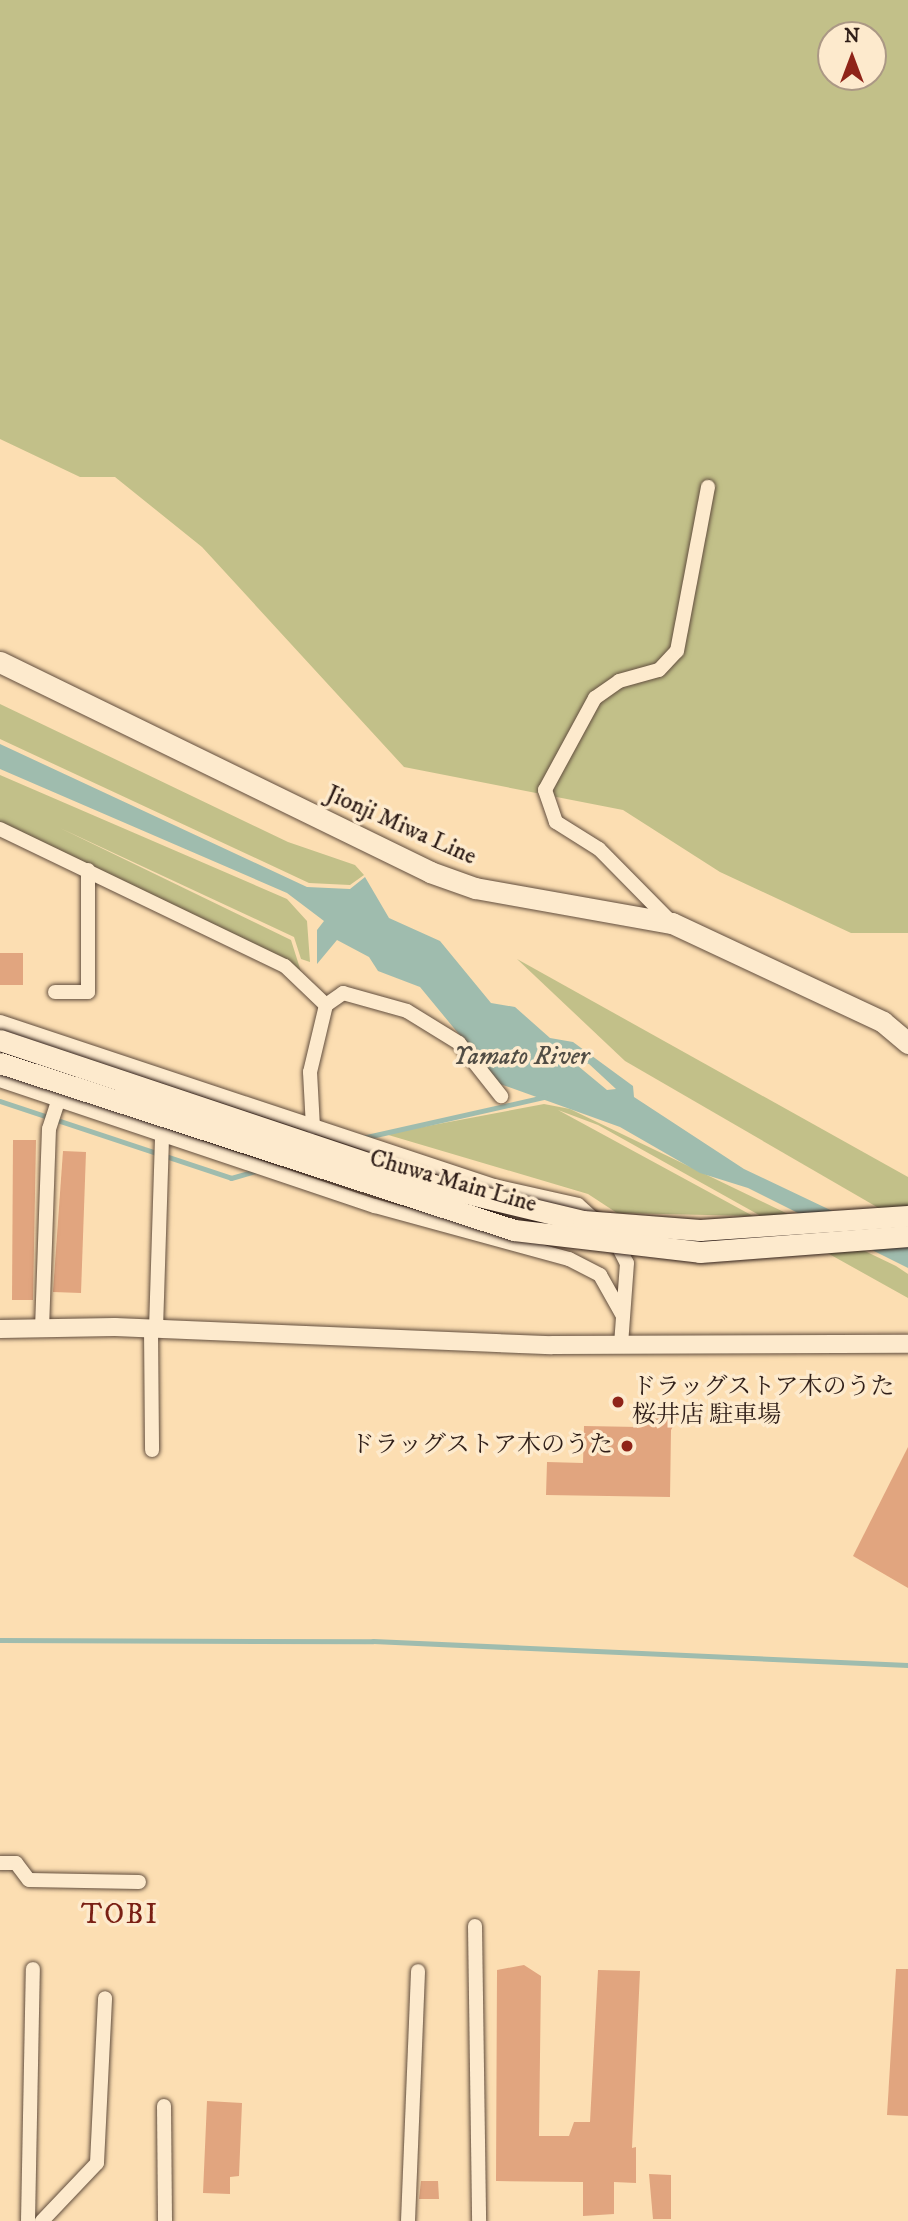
<!DOCTYPE html>
<meta charset="utf-8">
<style>
body{margin:0}
#map{position:relative;width:908px;height:2221px;overflow:hidden;background:#fcdeb2;font-family:"IM FELL DW Pica","Noto Serif JP",serif}
div>[style]{position:absolute}
.green>*{inset:0;background:#c2c089}
.water>*{inset:0;background:#9fbcae}
.stream>*{height:5px;margin:-2.5px;padding:0 2.5px;transform-origin:2.5px;border-radius:2.5px;background:#9fbcae}
.building>*{inset:0;background:#e1a57f}
.roads{filter:drop-shadow(0 0 2px #624e3e) drop-shadow(0 0 2px #624e3e)}
.minor>*{height:14px;margin:-7px;padding:0 7px;transform-origin:7px;border-radius:7px;background:#fdeacd}
.tertiary>*{height:18px;margin:-9px;padding:0 9px;transform-origin:9px;border-radius:9px;background:#fdeacd}
.secondary>*{height:21px;margin:-10.5px;padding:0 10.5px;transform-origin:10.5px;border-radius:10.5px;background:#fdeacd}
.bridges{filter:drop-shadow(0 0 2px #2f1e18) drop-shadow(0 0 2px #2f1e18)}
.secondary-bridge>*{height:21px;margin:-10.5px;padding:0 10.5px;transform-origin:10.5px;border-radius:10.5px;background:#fdeacd}
.dots>*{width:19px;height:19px;translate:-50% -50%;box-sizing:border-box;border:4px solid #fdeacd;border-radius:50%}
span{translate:-50% -50%;white-space:nowrap;text-align:center;line-height:1.15;-webkit-text-stroke:7px #fdeacd;paint-order:stroke}
.street-label{font-size:24px;color:#2f1e18}
.poi-label{font-size:24px;color:#2f1e18}
.left{translate:0 -50%;text-align:left}
.right{translate:-100% -50%;text-align:right}
.water-label{font-size:26px;color:#514d45;font-style:italic}
.quarter-label{font-size:28px;color:#7a1f14;letter-spacing:2px}
.north{position:absolute;left:817px;top:21px;width:70px;height:70px;box-sizing:border-box;background:#fdeacd;border:2px solid #ab9885;border-radius:50%;rotate:0deg;font-size:19px;font-weight:700;line-height:28px;text-align:center;color:#2f1e18}
.north::after{content:'';display:block;margin:auto;width:24px;height:32px;background:#8f2418;clip-path:polygon(50% 0,100% 100%,50% 72%,0 100%)}
</style>
<div id="map">
<div class="green">
<div style="clip-path:polygon(evenodd,0 0,908px 0,908px 933px,851px 933px,720px 872px,623px 810px,404px 767px,202px 547px,115px 477px,80px 477px,0 439px,0 0,831px 35px,873px 35px,873px 77px,831px 77px,831px 35px)"></div>
<div style="clip-path:polygon(0 704px,288px 842px,355px 865px,364px 875px,350px 885px,309px 883px,0 739px)"></div>
<div style="clip-path:polygon(0 775px,287px 899px,307px 921px,310px 962px,301px 959px,294px 937px,60px 828px,291px 940px,303px 978px,0 825px)"></div>
<div style="clip-path:polygon(517px 959px,908px 1177px,908px 1225px,625px 1061px)"></div>
<div style="clip-path:polygon(544px 1104px,570px 1109px,896px 1266px,908px 1274px,908px 1298px,598px 1125px,558px 1110px,753px 1216px,617px 1213px,588px 1194px,385px 1134px)"></div>
</div>
<div class="water">
<div style="clip-path:polygon(evenodd,0 744px,307px 887px,350px 889px,365px 877px,389px 918px,440px 941px,491px 1003px,515px 1007px,550px 1038px,573px 1042px,633px 1086px,634px 1097px,744px 1169px,908px 1247px,908px 1268px,748px 1188px,700px 1173px,620px 1127px,500px 1084px,420px 987px,378px 971px,369px 957px,337px 940px,317px 964px,317px 930px,324px 921px,287px 893px,0 769px,0 744px,566px 1056px,589px 1064px,616px 1089px,607px 1090px,566px 1056px)"></div>
</div>
<div class="stream">
<div style="left:0;top:1101px;width:243px;rotate:18.4deg"></div>
<div style="left:231px;top:1178px;width:26px;rotate:-16deg"></div>
<div style="left:362px;top:1138px;width:187px;rotate:-12.7deg"></div>
<div style="left:0;top:1640px;width:373px;rotate:0.2deg"></div>
<div style="left:373px;top:1641px;width:536px;rotate:2.57deg"></div>
</div>
<div class="building">
<div style="clip-path:polygon(0 953px,23px 953px,23px 985px,0 985px)"></div>
<div style="clip-path:polygon(13px 1140px,36px 1140px,33px 1300px,12px 1300px)"></div>
<div style="clip-path:polygon(63px 1151px,86px 1152px,81px 1293px,53px 1292px)"></div>
<div style="clip-path:polygon(639px 1414px,679px 1415px,671px 1430px,670px 1497px,546px 1495px,547px 1462px,583px 1463px,584px 1426px,639px 1427px)"></div>
<div style="clip-path:polygon(908px 1447px,908px 1588px,853px 1556px)"></div>
<div style="clip-path:polygon(524px 1965px,541px 1976px,539px 2136px,569px 2136px,574px 2122px,590px 2122px,598px 1970px,640px 1971px,632px 2148px,636px 2147px,636px 2183px,614px 2182px,614px 2214px,583px 2216px,583px 2182px,496px 2181px,497px 1970px)"></div>
<div style="clip-path:polygon(896px 1969px,908px 1969px,908px 2116px,887px 2115px)"></div>
<div style="clip-path:polygon(207px 2101px,242px 2103px,239px 2176px,230px 2177px,230px 2194px,203px 2193px)"></div>
<div style="clip-path:polygon(649px 2174px,671px 2175px,671px 2219px,653px 2219px)"></div>
<div style="clip-path:polygon(421px 2181px,438px 2181px,439px 2199px,419px 2199px)"></div>
</div>
<div class="roads">
<div class="minor">
<div style="left:0;top:829px;width:316px;rotate:25.7deg"></div>
<div style="left:285px;top:966px;width:57px;rotate:43.6deg"></div>
<div style="left:326px;top:1005px;width:69px;rotate:103.4deg"></div>
<div style="left:310px;top:1072px;width:55px;rotate:86.9deg"></div>
<div style="left:671px;top:922px;width:103px;rotate:-134.6deg"></div>
<div style="left:599px;top:849px;width:51px;rotate:-147.9deg"></div>
<div style="left:556px;top:822px;width:34px;rotate:-109deg"></div>
<div style="left:545px;top:790px;width:105px;rotate:-61.5deg"></div>
<div style="left:595px;top:698px;width:29px;rotate:-35deg"></div>
<div style="left:619px;top:681px;width:41px;rotate:-15.4deg"></div>
<div style="left:659px;top:670px;width:26px;rotate:-47deg"></div>
<div style="left:677px;top:651px;width:167px;rotate:-79.3deg"></div>
<div style="left:55px;top:992px;width:33px"></div>
<div style="left:88px;top:992px;width:122px;rotate:-90deg"></div>
<div style="left:326px;top:1005px;width:21px;rotate:-35deg"></div>
<div style="left:343px;top:993px;width:66px;rotate:15.7deg"></div>
<div style="left:407px;top:1011px;width:61px;rotate:31.6deg"></div>
<div style="left:459px;top:1043px;width:68px;rotate:51.6deg"></div>
<div style="left:0;top:1022px;width:521px;rotate:18.37deg"></div>
<div style="left:494px;top:1186px;width:86px;rotate:12.7deg"></div>
<div style="left:578px;top:1205px;width:25px;rotate:42deg"></div>
<div style="left:0;top:1080px;width:396px;rotate:18.6deg"></div>
<div style="left:375px;top:1206px;width:201px;rotate:15.3deg"></div>
<div style="left:569px;top:1259px;width:35px;rotate:27deg"></div>
<div style="left:600px;top:1275px;width:45px;rotate:60.6deg"></div>
<div style="left:614px;top:1238px;width:28px;rotate:63deg"></div>
<div style="left:627px;top:1263px;width:81px;rotate:94.2deg"></div>
<div style="left:42px;top:1329px;width:200px;rotate:-88deg"></div>
<div style="left:49px;top:1129px;width:32px;rotate:-72deg"></div>
<div style="left:151px;top:1329px;width:121px;rotate:89.5deg"></div>
<div style="left:156px;top:1329px;width:195px;rotate:-88.2deg"></div>
<div style="left:0;top:1863px;width:16px"></div>
<div style="left:16px;top:1863px;width:21px;rotate:53deg"></div>
<div style="left:29px;top:1880px;width:110px;rotate:1deg"></div>
<div style="left:475px;top:1926px;width:295px;rotate:89.2deg"></div>
<div style="left:164px;top:2106px;width:115px;rotate:89.5deg"></div>
<div style="left:28px;top:2221px;width:252px;rotate:-88.9deg"></div>
<div style="left:42px;top:2221px;width:80px;rotate:-46.5deg"></div>
<div style="left:97px;top:2163px;width:165px;rotate:-87.2deg"></div>
<div style="left:408px;top:2221px;width:250px;rotate:-87.7deg"></div>
</div>
<div class="tertiary">
<div style="left:0;top:1329px;width:115px;rotate:-1deg"></div>
<div style="left:115px;top:1327px;width:437px;rotate:2.4deg"></div>
<div style="left:552px;top:1345px;width:356px;rotate:-0.2deg"></div>
</div>
<div class="secondary">
<div style="left:0;top:662px;width:479px;rotate:26deg"></div>
<div style="left:430px;top:872px;width:48px;rotate:19.6deg"></div>
<div style="left:475px;top:888px;width:200px;rotate:10.1deg"></div>
<div style="left:672px;top:923px;width:233px;rotate:25.1deg"></div>
<div style="left:883px;top:1022px;width:33px;rotate:40deg"></div>
</div>
</div>
<div class="bridges">
<div class="secondary-bridge">
<div style="left:0;top:1040px;width:457px;rotate:18.5deg"></div>
<div style="left:433px;top:1185px;width:154px;rotate:13.5deg"></div>
<div style="left:583px;top:1221px;width:117px;rotate:4.4deg"></div>
<div style="left:700px;top:1230px;width:208px;rotate:-3.9deg"></div>
<div style="left:0;top:1063px;width:540px;rotate:18deg"></div>
<div style="left:514px;top:1230px;width:187px;rotate:6.7deg"></div>
<div style="left:700px;top:1252px;width:209px;rotate:-4.4deg"></div>
</div>
</div>
<div class="dots">
<div style="left:618px;top:1402px;background:#8f2418"></div>
<div style="left:627px;top:1446px;background:#8f2418"></div>
</div>
<div class="street-label">
<span style="left:401px;top:826px;rotate:24deg">Jionji Miwa Line</span>
<span style="left:453px;top:1182px;rotate:16deg">Chuwa Main Line</span>
</div>
<div class="poi-label">
<span class="left" style="left:632px;top:1402px">ドラッグストア木のうた<br>桜井店 駐車場</span>
<span class="right" style="left:613px;top:1446px">ドラッグストア木のうた</span>
</div>
<div class="water-label">
<span style="left:521px;top:1057px">Yamato River</span>
</div>
<div class="quarter-label">
<span style="left:120px;top:1915px">TOBI</span>
</div>
<div class="north">N</div>
</div>
